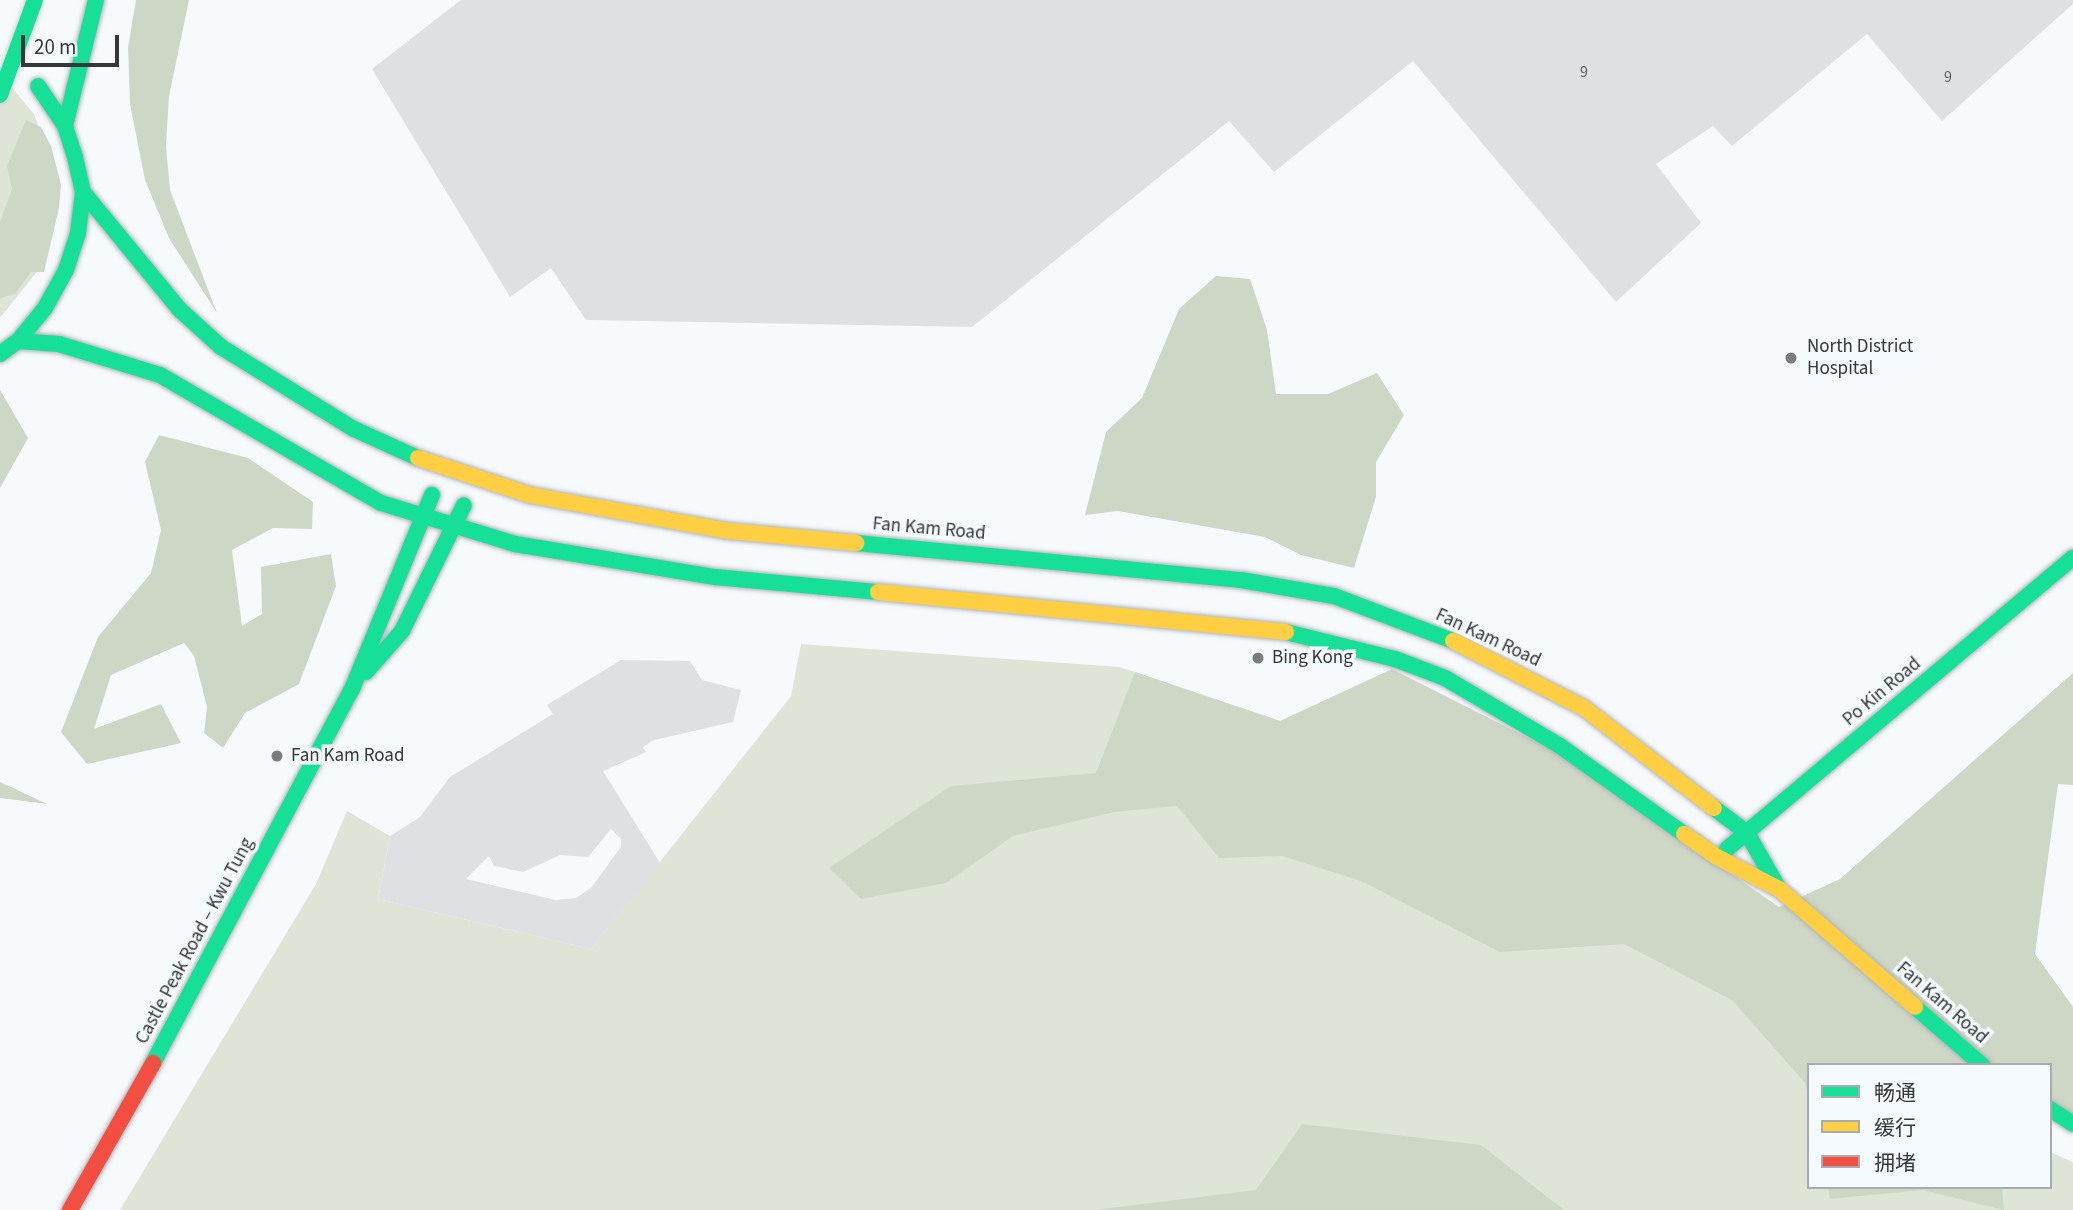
<!DOCTYPE html>
<meta charset="utf-8">
<style>
body{margin:0}
#map{position:relative;width:2073px;height:1210px;overflow:hidden;background:#f7fafd;font-family:"Source Sans 3","Noto Sans SC",sans-serif}
div>[style]{position:absolute}
.green>*{inset:0;background:#dee5d7}
.forest>*{inset:0;background:#ced7c6}
.building>*{inset:0;background:#dee1e3}
.roads{filter:drop-shadow(0 0 2px #b1b4b6) drop-shadow(0 0 2px #b1b4b6)}
.fast>*{height:16px;margin:-8px;padding:0 8px;transform-origin:8px;border-radius:8px;background:#16e098}
.slow>*{height:16px;margin:-8px;padding:0 8px;transform-origin:8px;border-radius:8px;background:#ffcf43}
.jam>*{height:16px;margin:-8px;padding:0 8px;transform-origin:8px;border-radius:8px;background:#f24e42}
.bridges{filter:drop-shadow(0 0 2px #d3d5d7) drop-shadow(0 0 2px #d3d5d7)}
.fast-bridge>*{height:16px;margin:-8px;padding:0 8px;transform-origin:8px;border-radius:8px;background:#16e098}
.dots>*{width:19px;height:19px;translate:-50% -50%;box-sizing:border-box;border:4px solid #f5faff;border-radius:50%}
span{translate:-50% -50%;white-space:nowrap;text-align:center;line-height:1.15;-webkit-text-stroke:7px #f5faff;paint-order:stroke}
.number-label{font-size:16px;color:#5f6264}
.number-label span{-webkit-text-stroke-width:0}
.poi-label{font-size:19px;color:#353739}
.left{translate:0 -50%;text-align:left}
.street-label{font-size:19px;color:#353739}
.legend{position:absolute;left:1807px;top:1063px;width:245px;height:126px;box-sizing:border-box;background:#f5faff;border:2px solid #a8acb0;margin:0;padding:9px 12px;list-style:none;font-size:21px;color:#353739}
.legend li{display:flex;align-items:center;gap:14px;height:35px}
.legend b{width:35px;border:2px solid #a8acb0}
.scale{position:absolute;left:21px;top:35px;width:98px;height:32px;box-sizing:border-box;border:4px solid #353739;border-top:0;padding-left:9px;font-size:21px;line-height:24px;white-space:nowrap;color:#353739;-webkit-text-stroke:5px #f5faff;paint-order:stroke}
</style>
<div id="map">
<div class="green">
<div style="clip-path:polygon(0 73px,34px 114px,52px 164px,39px 269px,0 318px)"></div>
<div style="clip-path:polygon(801px 644px,1120px 667px,1280px 721px,1407px 700px,1809px 1065px,1809px 1187px,2050px 1187px,2050px 1152px,2073px 1162px,2073px 1210px,120px 1210px,316px 884px,347px 811px,390px 836px,378px 899px,591px 949px,791px 696px)"></div>
</div>
<div class="forest">
<div style="clip-path:polygon(136px 0,189px 0,169px 96px,166px 146px,170px 190px,217px 313px,169px 238px,145px 180px,130px 104px,128px 47px)"></div>
<div style="clip-path:polygon(26px 120px,41px 127px,51px 146px,61px 185px,59px 208px,44px 272px,31px 272px,15px 294px,0 298px,0 222px,12px 189px,7px 166px)"></div>
<div style="clip-path:polygon(1216px 276px,1250px 279px,1267px 330px,1276px 394px,1328px 394px,1377px 373px,1404px 415px,1376px 462px,1376px 497px,1354px 568px,1301px 555px,1265px 537px,1118px 511px,1085px 515px,1106px 432px,1142px 398px,1179px 309px)"></div>
<div style="clip-path:polygon(0 390px,28px 438px,0 488px)"></div>
<div style="clip-path:polygon(159px 435px,248px 458px,313px 502px,312px 529px,273px 528px,232px 550px,242px 626px,262px 614px,261px 567px,331px 554px,336px 586px,299px 684px,245px 713px,223px 748px,204px 733px,207px 707px,194px 656px,184px 643px,111px 675px,94px 729px,161px 704px,181px 743px,87px 764px,61px 732px,98px 637px,151px 573px,161px 530px,145px 462px)"></div>
<div style="clip-path:polygon(1392px 669px,1558px 753px,1779px 907px,1840px 879px,2073px 673px,2073px 785px,2058px 784px,2035px 954px,2073px 1007px,2073px 1122px,2050px 1100px,2050px 1065px,1809px 1065px,1809px 1098px,1805px 1083px,1732px 1000px,1624px 944px,1500px 952px,1361px 881px,1282px 856px,1219px 858px,1177px 806px,1114px 812px,1013px 836px,946px 883px,861px 899px,829px 868px,951px 786px,1096px 773px,1135px 672px,1280px 721px)"></div>
<div style="clip-path:polygon(0 782px,47px 804px,0 798px)"></div>
<div style="clip-path:polygon(1302px 1124px,1481px 1145px,1564px 1210px,1094px 1210px,1256px 1190px)"></div>
<div style="clip-path:polygon(1828px 1187px,2002px 1187px,2004px 1210px,1922px 1190px,1830px 1199px)"></div>
</div>
<div class="building">
<div style="clip-path:polygon(461px 0,2073px 0,2073px 4px,1942px 121px,1867px 34px,1732px 146px,1713px 126px,1656px 164px,1701px 223px,1616px 302px,1413px 61px,1274px 172px,1229px 121px,972px 327px,586px 320px,551px 268px,510px 297px,372px 69px)"></div>
<div style="clip-path:polygon(evenodd,621px 660px,690px 661px,702px 680px,741px 690px,733px 722px,654px 740px,643px 747px,646px 752px,603px 771px,660px 863px,591px 949px,378px 899px,390px 836px,420px 817px,450px 777px,553px 714px,547px 705px,621px 660px,611px 829px,621px 839px,621px 847px,591px 888px,576px 898px,556px 900px,466px 879px,489px 856px,494px 866px,523px 872px,560px 855px,588px 857px,611px 829px)"></div>
</div>
<div class="roads">
<div class="fast">
<div style="left:65px;top:126px;width:130px;rotate:-76.2deg"></div>
<div style="left:83px;top:192px;width:151px;rotate:50.6deg"></div>
<div style="left:179px;top:309px;width:57px;rotate:42.1deg"></div>
<div style="left:221px;top:347px;width:156px;rotate:31.7deg"></div>
<div style="left:354px;top:429px;width:70px;rotate:24.4deg"></div>
<div style="left:18px;top:341px;width:41px;rotate:4.2deg"></div>
<div style="left:59px;top:344px;width:106px;rotate:17.1deg"></div>
<div style="left:160px;top:375px;width:255px;rotate:30.1deg"></div>
<div style="left:381px;top:503px;width:140px;rotate:17deg"></div>
<div style="left:515px;top:544px;width:203px;rotate:9.4deg"></div>
<div style="left:715px;top:577px;width:164px;rotate:5.3deg"></div>
<div style="left:0;top:354px;width:22px;rotate:-36deg"></div>
<div style="left:18px;top:341px;width:43px;rotate:-50.7deg"></div>
<div style="left:45px;top:308px;width:43px;rotate:-61.1deg"></div>
<div style="left:66px;top:270px;width:39px;rotate:-72deg"></div>
<div style="left:78px;top:233px;width:41px;rotate:-83deg"></div>
<div style="left:83px;top:192px;width:36px;rotate:-103deg"></div>
<div style="left:75px;top:157px;width:33px;rotate:-108deg"></div>
<div style="left:65px;top:126px;width:48px;rotate:-124deg"></div>
<div style="left:856px;top:543px;width:387px;rotate:5.5deg"></div>
<div style="left:1241px;top:580px;width:94px;rotate:9.8deg"></div>
<div style="left:1334px;top:596px;width:127px;rotate:20.7deg"></div>
<div style="left:1286px;top:632px;width:112px;rotate:13.9deg"></div>
<div style="left:1395px;top:659px;width:53px;rotate:20.8deg"></div>
<div style="left:1445px;top:678px;width:134px;rotate:30.6deg"></div>
<div style="left:1560px;top:746px;width:152px;rotate:35.4deg"></div>
<div style="left:366px;top:672px;width:55px;rotate:-48.7deg"></div>
<div style="left:402px;top:631px;width:140px;rotate:-63.8deg"></div>
<div style="left:1714px;top:808px;width:41px;rotate:37.1deg"></div>
<div style="left:1747px;top:833px;width:64px;rotate:60.3deg"></div>
<div style="left:1727px;top:849px;width:452px;rotate:-40.1deg"></div>
<div style="left:1915px;top:1007px;width:89px;rotate:40.9deg"></div>
<div style="left:153px;top:1063px;width:424px;rotate:-62deg"></div>
<div style="left:352px;top:689px;width:210px;rotate:-67.6deg"></div>
<div style="left:2050px;top:1109px;width:27px;rotate:33deg"></div>
</div>
<div class="slow">
<div style="left:418px;top:458px;width:118px;rotate:18.3deg"></div>
<div style="left:530px;top:495px;width:202px;rotate:10.3deg"></div>
<div style="left:729px;top:531px;width:128px;rotate:5.4deg"></div>
<div style="left:878px;top:592px;width:410px;rotate:5.6deg"></div>
<div style="left:1453px;top:641px;width:147px;rotate:27.1deg"></div>
<div style="left:1584px;top:708px;width:164px;rotate:37.6deg"></div>
<div style="left:1684px;top:834px;width:40px;rotate:34.9deg"></div>
<div style="left:1717px;top:857px;width:70px;rotate:27.3deg"></div>
<div style="left:1779px;top:889px;width:180px;rotate:40.9deg"></div>
</div>
<div class="jam">
<div style="left:70px;top:1210px;width:169px;rotate:-60.5deg"></div>
</div>
</div>
<div class="bridges">
<div class="fast-bridge">
<div style="left:0;top:95px;width:101px;rotate:-69.8deg"></div>
</div>
</div>
<div class="dots">
<div style="left:1791px;top:358px;background:#797b7e"></div>
<div style="left:1258px;top:658px;background:#797b7e"></div>
<div style="left:277px;top:756px;background:#797b7e"></div>
</div>
<div class="number-label">
<span style="left:1584px;top:72px">9</span>
<span style="left:1948px;top:77px">9</span>
</div>
<div class="poi-label">
<span class="left" style="left:1807px;top:358px">North District<br>Hospital</span>
<span class="left" style="left:1272px;top:658px">Bing Kong</span>
<span class="left" style="left:291px;top:756px">Fan Kam Road</span>
</div>
<div class="street-label">
<span style="left:929px;top:529px;rotate:5deg">Fan Kam Road</span>
<span style="left:1488px;top:638px;rotate:25deg">Fan Kam Road</span>
<span style="left:1882px;top:692px;rotate:-40deg">Po Kin Road</span>
<span style="left:195px;top:941px;rotate:-62deg">Castle Peak Road – Kwu Tung</span>
<span style="left:1942px;top:1003px;rotate:41deg">Fan Kam Road</span>
</div>
<ul class="legend">
<li><b style="height:9px;background:#16e098"></b>畅通</li>
<li><b style="height:9px;background:#ffcf43"></b>缓行</li>
<li><b style="height:9px;background:#f24e42"></b>拥堵</li>
</ul>
<div class="scale">20 m</div>
</div>
